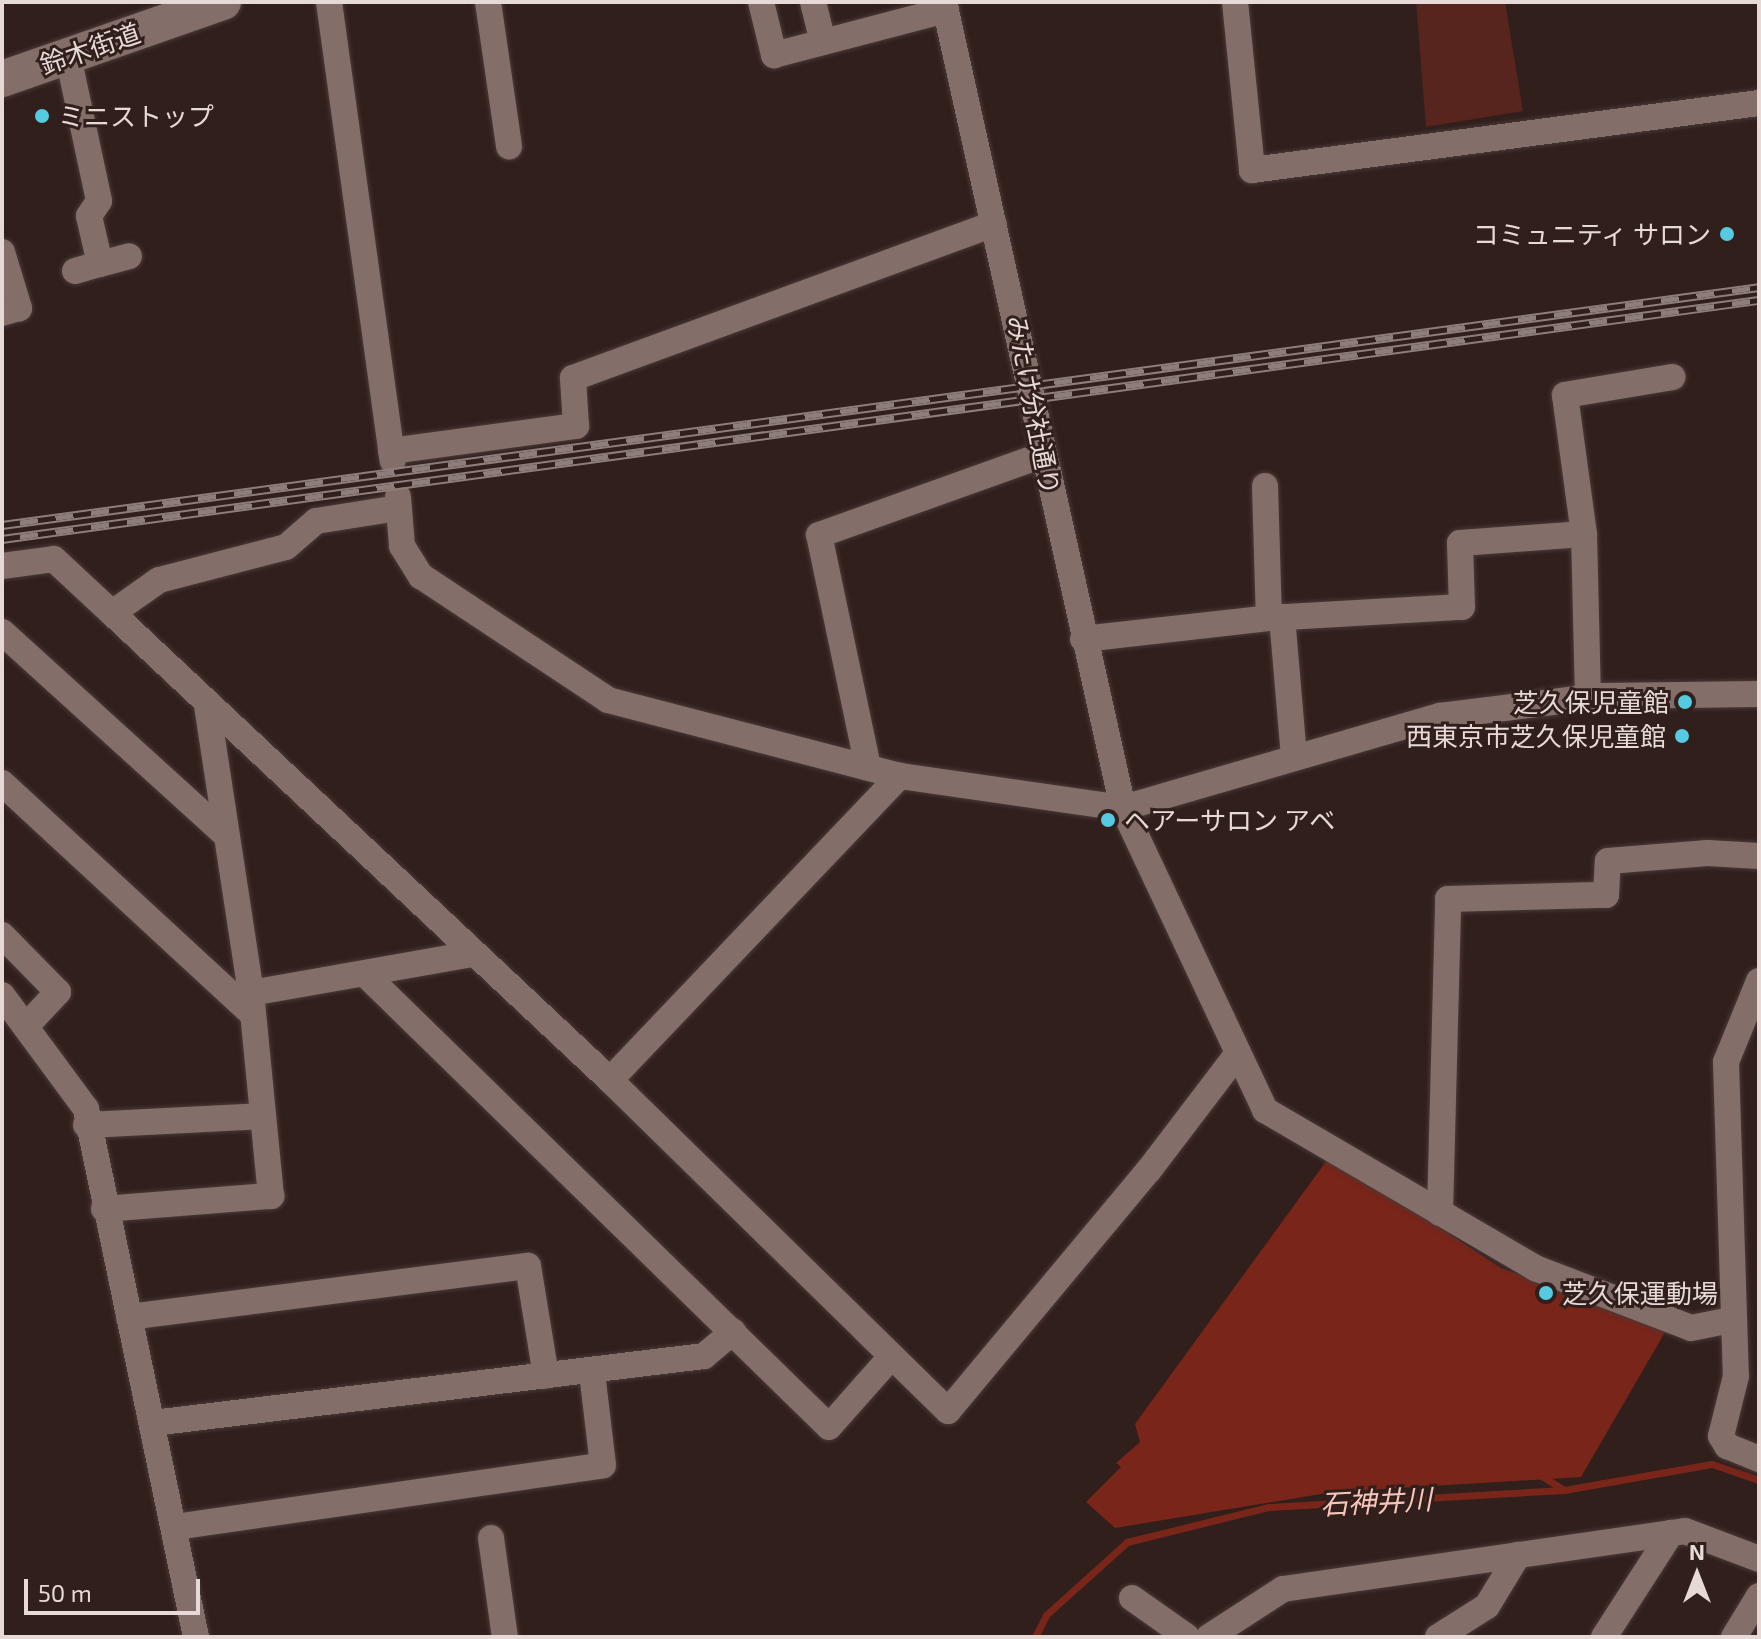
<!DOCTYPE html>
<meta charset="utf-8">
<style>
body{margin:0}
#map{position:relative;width:1761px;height:1639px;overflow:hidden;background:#311f1c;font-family:"Exo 2","Noto Sans JP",sans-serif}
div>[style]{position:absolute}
.green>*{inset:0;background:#57251d}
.water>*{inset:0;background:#792519}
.stream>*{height:7px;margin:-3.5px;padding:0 3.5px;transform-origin:3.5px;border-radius:3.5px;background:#792519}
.roads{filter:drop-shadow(0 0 2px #493a38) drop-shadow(0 0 2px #493a38)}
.street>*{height:26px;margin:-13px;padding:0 13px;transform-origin:13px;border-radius:13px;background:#846e6a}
.secondary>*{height:36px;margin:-18px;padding:0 18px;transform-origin:18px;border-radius:18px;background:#846e6a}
.rail>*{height:9px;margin-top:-4.5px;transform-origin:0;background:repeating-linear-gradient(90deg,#311f1c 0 18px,#8e7e7b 0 36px);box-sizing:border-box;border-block:2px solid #8e7e7b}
.dots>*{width:22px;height:22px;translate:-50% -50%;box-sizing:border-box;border:4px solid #311f1c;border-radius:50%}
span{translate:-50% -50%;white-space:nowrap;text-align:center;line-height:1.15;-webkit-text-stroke:6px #311f1c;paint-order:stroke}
.street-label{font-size:26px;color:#e6d9d6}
.poi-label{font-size:26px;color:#e6d9d6}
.left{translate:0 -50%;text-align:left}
.right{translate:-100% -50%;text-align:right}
.water-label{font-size:28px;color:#f8c5bc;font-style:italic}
.frame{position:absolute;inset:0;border:4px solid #e6d9d6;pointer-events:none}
.north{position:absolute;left:1657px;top:1535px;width:80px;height:80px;-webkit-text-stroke:6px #311f1c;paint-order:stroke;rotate:0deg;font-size:22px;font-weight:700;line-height:32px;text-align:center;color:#e6d9d6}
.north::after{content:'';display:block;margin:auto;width:28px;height:36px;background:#e6d9d6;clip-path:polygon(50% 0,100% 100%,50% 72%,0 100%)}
.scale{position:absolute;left:24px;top:1579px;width:176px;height:36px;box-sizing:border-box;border:4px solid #e6d9d6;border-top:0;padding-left:10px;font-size:24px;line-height:28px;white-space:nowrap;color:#e6d9d6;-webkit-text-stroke:6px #311f1c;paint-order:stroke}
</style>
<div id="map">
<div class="green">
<div style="clip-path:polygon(1416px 2px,1505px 2px,1523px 111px,1426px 127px)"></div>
</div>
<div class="water">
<div style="clip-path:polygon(1330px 1156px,1501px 1268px,1668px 1327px,1581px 1477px,1333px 1492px,1115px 1528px,1086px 1502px,1121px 1467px,1116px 1463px,1140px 1442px,1135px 1424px)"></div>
</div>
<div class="stream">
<div style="left:1540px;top:1475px;width:28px;rotate:32deg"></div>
<div style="left:1035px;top:1637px;width:25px;rotate:-63deg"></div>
<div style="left:1046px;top:1615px;width:109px;rotate:-42deg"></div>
<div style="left:1127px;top:1542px;width:145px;rotate:-13.9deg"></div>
<div style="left:1268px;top:1507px;width:296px;rotate:-3.3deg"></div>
<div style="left:1564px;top:1490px;width:150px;rotate:-10deg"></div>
<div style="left:1712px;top:1464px;width:50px;rotate:18.8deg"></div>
</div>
<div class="roads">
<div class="street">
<div style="left:329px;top:2px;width:463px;rotate:82.1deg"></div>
<div style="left:488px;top:2px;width:146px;rotate:81.7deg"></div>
<div style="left:761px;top:2px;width:55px;rotate:76.2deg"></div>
<div style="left:774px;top:55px;width:178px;rotate:-14.7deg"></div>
<div style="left:813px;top:2px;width:41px;rotate:76deg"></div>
<div style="left:944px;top:2px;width:826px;rotate:77.48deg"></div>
<div style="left:1123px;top:808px;width:334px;rotate:64.8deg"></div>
<div style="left:1265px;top:1110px;width:313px;rotate:30.3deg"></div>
<div style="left:1535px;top:1268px;width:167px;rotate:21deg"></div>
<div style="left:1691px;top:1328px;width:41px;rotate:-11.3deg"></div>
<div style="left:1235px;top:2px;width:169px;rotate:84.2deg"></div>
<div style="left:1252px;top:170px;width:511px;rotate:-7.53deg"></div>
<div style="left:68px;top:56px;width:148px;rotate:77.9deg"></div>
<div style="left:99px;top:201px;width:18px;rotate:124deg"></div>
<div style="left:89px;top:216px;width:49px;rotate:77.1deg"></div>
<div style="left:100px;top:264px;width:30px;rotate:-15deg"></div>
<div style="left:2px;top:252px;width:59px;rotate:73.1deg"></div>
<div style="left:19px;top:308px;width:18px;rotate:164deg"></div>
<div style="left:75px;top:271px;width:26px;rotate:-16deg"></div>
<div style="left:391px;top:451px;width:187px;rotate:-7.7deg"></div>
<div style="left:576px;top:426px;width:48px;rotate:-93.6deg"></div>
<div style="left:573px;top:378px;width:448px;rotate:-20.1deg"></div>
<div style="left:1265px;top:486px;width:132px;rotate:88.3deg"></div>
<div style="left:398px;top:497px;width:49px;rotate:85.3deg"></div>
<div style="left:402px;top:546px;width:36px;rotate:58deg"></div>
<div style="left:421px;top:576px;width:224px;rotate:33.5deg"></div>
<div style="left:608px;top:700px;width:302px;rotate:14.6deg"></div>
<div style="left:900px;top:776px;width:225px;rotate:8.2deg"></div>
<div style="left:1123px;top:808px;width:330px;rotate:-16.2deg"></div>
<div style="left:1440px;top:716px;width:162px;rotate:-7.1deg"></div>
<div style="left:1601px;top:696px;width:158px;rotate:-0.7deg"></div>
<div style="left:398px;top:508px;width:83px;rotate:171deg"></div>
<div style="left:316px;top:521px;width:40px;rotate:139deg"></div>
<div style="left:286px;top:547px;width:131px;rotate:165.4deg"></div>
<div style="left:159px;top:580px;width:57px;rotate:144.9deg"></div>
<div style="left:112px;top:613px;width:683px;rotate:43.16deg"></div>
<div style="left:610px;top:1080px;width:473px;rotate:44.4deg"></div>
<div style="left:948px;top:1411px;width:314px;rotate:-50.2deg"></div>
<div style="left:1149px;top:1170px;width:143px;rotate:-52.7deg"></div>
<div style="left:2px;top:566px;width:52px;rotate:-7.7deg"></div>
<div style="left:54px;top:559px;width:79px;rotate:43deg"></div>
<div style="left:1282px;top:617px;width:141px;rotate:85.1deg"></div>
<div style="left:2px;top:632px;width:299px;rotate:42.2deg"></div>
<div style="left:1083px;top:639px;width:187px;rotate:-6.4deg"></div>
<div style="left:1269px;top:618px;width:193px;rotate:-3.3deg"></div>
<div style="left:1462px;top:607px;width:64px;rotate:-91.8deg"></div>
<div style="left:1460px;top:543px;width:124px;rotate:-4.2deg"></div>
<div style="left:1588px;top:698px;width:164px;rotate:-91.4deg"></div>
<div style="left:1584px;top:534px;width:140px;rotate:-97.8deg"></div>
<div style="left:1565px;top:395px;width:109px;rotate:-9.5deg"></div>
<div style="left:868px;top:767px;width:237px;rotate:-101.9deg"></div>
<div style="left:819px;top:535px;width:238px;rotate:-19.7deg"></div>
<div style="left:2px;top:783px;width:338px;rotate:42.7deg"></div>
<div style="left:2px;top:935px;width:80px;rotate:45.5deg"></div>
<div style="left:58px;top:992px;width:44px;rotate:133.2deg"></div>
<div style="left:365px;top:974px;width:648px;rotate:44.31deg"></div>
<div style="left:829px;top:1427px;width:92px;rotate:-48.5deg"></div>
<div style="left:1759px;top:981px;width:87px;rotate:112.2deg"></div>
<div style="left:1726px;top:1062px;width:314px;rotate:88.2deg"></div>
<div style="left:1736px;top:1376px;width:62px;rotate:104deg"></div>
<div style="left:1721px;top:1436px;width:12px;rotate:59deg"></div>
<div style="left:1727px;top:1446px;width:35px;rotate:22deg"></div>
<div style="left:251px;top:993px;width:225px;rotate:-10deg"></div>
<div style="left:2px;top:995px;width:142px;rotate:53.6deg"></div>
<div style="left:86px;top:1109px;width:539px;rotate:78.23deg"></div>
<div style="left:610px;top:1080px;width:420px;rotate:-46.4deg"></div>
<div style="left:86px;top:1125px;width:175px;rotate:-2.9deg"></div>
<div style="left:104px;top:1209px;width:168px;rotate:-4.5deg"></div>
<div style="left:271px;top:1196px;width:204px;rotate:-95.6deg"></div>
<div style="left:251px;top:993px;width:292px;rotate:-98.7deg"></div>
<div style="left:1440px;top:1213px;width:314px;rotate:-88.5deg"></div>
<div style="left:1448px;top:899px;width:158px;rotate:-1.5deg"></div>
<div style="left:1606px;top:895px;width:34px;rotate:-87deg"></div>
<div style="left:1608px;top:861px;width:100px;rotate:-4.6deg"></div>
<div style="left:1708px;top:853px;width:51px;rotate:3.4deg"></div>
<div style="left:129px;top:1317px;width:402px;rotate:-7.3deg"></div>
<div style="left:528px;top:1266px;width:111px;rotate:80.7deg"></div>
<div style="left:153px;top:1423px;width:555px;rotate:-6.93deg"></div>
<div style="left:704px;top:1356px;width:38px;rotate:-40deg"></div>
<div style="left:175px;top:1527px;width:432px;rotate:-8.2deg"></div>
<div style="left:603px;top:1465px;width:93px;rotate:-96.8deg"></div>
<div style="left:491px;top:1538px;width:100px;rotate:82deg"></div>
<div style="left:1132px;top:1598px;width:67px;rotate:35.3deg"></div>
<div style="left:1209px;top:1637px;width:88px;rotate:-33deg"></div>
<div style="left:1283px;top:1589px;width:406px;rotate:-8.2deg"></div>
<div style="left:1685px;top:1531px;width:79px;rotate:20.7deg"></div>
<div style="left:1438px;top:1637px;width:58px;rotate:-32.3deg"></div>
<div style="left:1487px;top:1606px;width:60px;rotate:-58.7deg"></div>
<div style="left:1604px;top:1637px;width:124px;rotate:-57.2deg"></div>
<div style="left:1734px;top:1637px;width:48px;rotate:-58.6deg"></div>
</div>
<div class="secondary">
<div style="left:2px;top:79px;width:234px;rotate:-19.2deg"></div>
</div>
</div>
<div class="rail">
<div style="left:2px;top:525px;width:1773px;rotate:-7.71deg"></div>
<div style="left:2px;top:539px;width:1773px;rotate:-7.75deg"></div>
</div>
<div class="dots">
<div style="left:42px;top:116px;background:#55cae0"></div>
<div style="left:1727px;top:234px;background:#55cae0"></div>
<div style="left:1685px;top:702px;background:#55cae0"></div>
<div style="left:1682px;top:736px;background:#55cae0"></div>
<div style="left:1108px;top:820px;background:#55cae0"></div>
<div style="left:1546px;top:1293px;background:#55cae0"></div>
</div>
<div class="street-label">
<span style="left:90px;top:48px;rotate:-19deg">鈴木街道</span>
<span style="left:1034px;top:405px;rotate:79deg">みたけ分社通り</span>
</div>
<div class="poi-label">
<span class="left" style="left:58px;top:116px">ミニストップ</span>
<span class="right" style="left:1711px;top:234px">コミュニティ サロン</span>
<span class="right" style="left:1669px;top:702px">芝久保児童館</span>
<span class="right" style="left:1666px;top:736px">西東京市芝久保児童館</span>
<span class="left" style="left:1124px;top:820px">ヘアーサロン アベ</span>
<span class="left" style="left:1562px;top:1293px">芝久保運動場</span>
</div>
<div class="water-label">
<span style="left:1376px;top:1501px;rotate:-3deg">石神井川</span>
</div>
<div class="frame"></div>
<div class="north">N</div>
<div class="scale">50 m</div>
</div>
